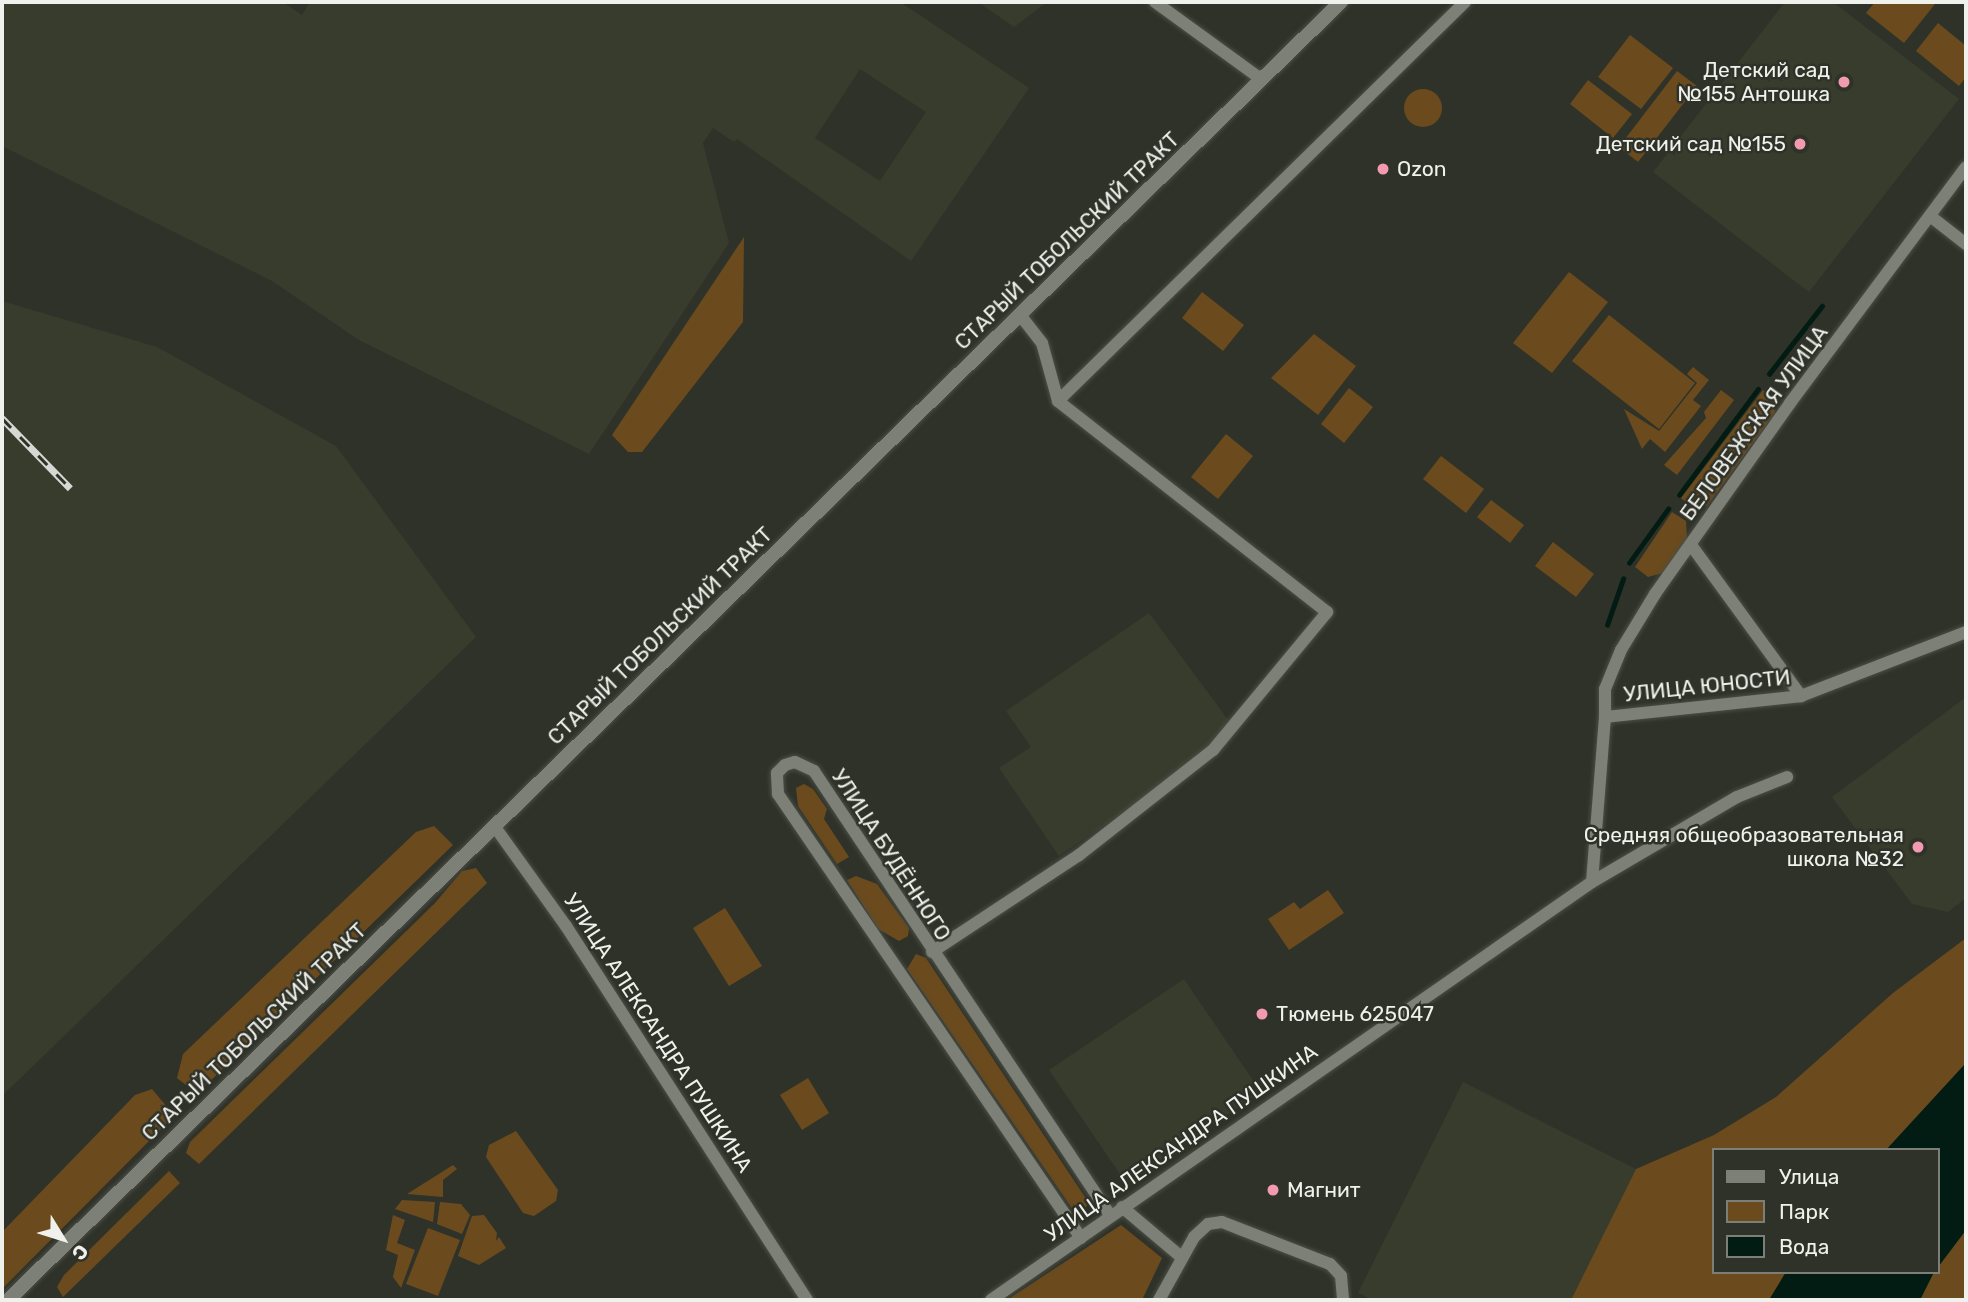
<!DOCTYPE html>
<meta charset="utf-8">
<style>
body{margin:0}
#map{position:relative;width:1968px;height:1302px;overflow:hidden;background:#2f3229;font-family:Rubik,sans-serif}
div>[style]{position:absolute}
.built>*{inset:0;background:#383c2d}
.green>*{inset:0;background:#6b4b1d}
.round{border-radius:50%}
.water>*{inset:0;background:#031c13}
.stream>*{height:4.5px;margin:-2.25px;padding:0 2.25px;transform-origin:2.25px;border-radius:2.25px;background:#031c13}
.roads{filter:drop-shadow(0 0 2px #4b4e46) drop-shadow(0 0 2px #4b4e46)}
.minor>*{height:12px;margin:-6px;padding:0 6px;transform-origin:6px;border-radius:6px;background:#7d8076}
.tertiary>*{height:14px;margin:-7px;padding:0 7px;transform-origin:7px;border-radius:7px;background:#7d8076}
.rail>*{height:7px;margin-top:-3.5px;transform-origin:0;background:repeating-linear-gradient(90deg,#2f3229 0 13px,#d7d8d3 0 26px);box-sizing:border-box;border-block:2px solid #d7d8d3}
.dots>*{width:19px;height:19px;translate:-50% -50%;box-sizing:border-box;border:4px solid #2f3229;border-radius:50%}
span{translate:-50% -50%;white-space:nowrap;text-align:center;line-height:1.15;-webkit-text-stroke:5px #2f3229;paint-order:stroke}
.poi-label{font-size:21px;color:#f0f1ec}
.right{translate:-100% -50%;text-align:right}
.left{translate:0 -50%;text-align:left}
.street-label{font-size:21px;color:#f0f1ec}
.frame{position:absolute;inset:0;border:4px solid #f0f1ec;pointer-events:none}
.legend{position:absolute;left:1712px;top:1148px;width:228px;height:126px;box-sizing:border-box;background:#2f3229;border:2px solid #7c7e77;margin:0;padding:9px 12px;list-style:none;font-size:21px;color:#f0f1ec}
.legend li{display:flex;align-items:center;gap:14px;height:35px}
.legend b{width:35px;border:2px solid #7c7e77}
.north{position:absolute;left:28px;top:1204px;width:70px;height:70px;-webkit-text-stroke:5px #2f3229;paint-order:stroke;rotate:128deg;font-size:19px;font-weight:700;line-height:28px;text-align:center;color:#f0f1ec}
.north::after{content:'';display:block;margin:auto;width:24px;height:32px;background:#f0f1ec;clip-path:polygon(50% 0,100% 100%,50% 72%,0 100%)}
</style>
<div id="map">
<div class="built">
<div style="clip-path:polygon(evenodd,2px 2px,283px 2px,302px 15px,310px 2px,900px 2px,1029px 88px,911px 261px,737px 139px,734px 142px,713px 128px,703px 143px,729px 243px,589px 454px,359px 340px,272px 281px,2px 146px,2px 2px,860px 69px,926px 112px,880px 181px,815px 138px,860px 69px)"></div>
<div style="clip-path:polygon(978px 2px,1047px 2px,1014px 27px)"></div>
<div style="clip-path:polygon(1785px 2px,1833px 2px,1959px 99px,1809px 292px,1653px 172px)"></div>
<div style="clip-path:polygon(2px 301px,157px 347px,336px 446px,476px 637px,2px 1096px)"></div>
<div style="clip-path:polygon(1149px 613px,1232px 725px,1188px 768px,1059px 856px,999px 768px,1031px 747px,1006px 711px)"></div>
<div style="clip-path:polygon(1966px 697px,1966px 898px,1948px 912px,1912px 904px,1832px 797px)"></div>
<div style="clip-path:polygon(1184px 979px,1261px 1092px,1126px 1183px,1049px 1070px)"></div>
<div style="clip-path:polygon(1463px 1082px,1636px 1169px,1571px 1300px,1373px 1300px,1358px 1293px)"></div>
</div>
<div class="green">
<div style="clip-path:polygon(1875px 2px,1932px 2px,1935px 4px,1904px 43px,1866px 13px)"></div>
<div style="clip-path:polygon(1938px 23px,1966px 46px,1966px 77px,1959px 86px,1916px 51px)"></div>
<div style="clip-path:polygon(1630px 35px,1673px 68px,1641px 109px,1598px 77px)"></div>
<div style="clip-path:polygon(1677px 71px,1697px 86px,1638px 162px,1619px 147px)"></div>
<div style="clip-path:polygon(1588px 80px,1632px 114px,1613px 138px,1570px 104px)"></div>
<div class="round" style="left:1404px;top:89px;width:38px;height:38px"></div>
<div style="clip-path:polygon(744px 237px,743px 322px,642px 452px,628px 452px,612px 435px)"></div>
<div style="clip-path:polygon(1569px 272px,1608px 302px,1552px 373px,1513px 343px)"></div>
<div style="clip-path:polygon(1202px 292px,1244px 325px,1223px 351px,1182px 318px)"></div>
<div style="clip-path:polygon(1609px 315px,1695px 383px,1659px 429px,1572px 361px)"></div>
<div style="clip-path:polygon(1314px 334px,1356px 366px,1318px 415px,1271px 378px)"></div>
<div style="clip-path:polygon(1693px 367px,1709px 380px,1693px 400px,1701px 406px,1665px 452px,1650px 439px,1642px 449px,1624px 409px,1659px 431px,1697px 383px,1687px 374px)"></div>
<div style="clip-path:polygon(1349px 388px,1373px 407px,1344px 443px,1321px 424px)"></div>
<div style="clip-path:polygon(1721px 390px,1734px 400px,1677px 475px,1664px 465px,1706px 418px,1704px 412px)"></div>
<div style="clip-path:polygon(1763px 390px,1776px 399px,1775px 413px,1707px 506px,1693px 508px,1681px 498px)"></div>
<div style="clip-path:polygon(1226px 434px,1253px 456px,1218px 499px,1191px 477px)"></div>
<div style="clip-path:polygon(1441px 456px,1484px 489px,1466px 513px,1423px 479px)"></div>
<div style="clip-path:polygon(1491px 500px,1524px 525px,1510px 543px,1477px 517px)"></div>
<div style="clip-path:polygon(1672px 512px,1686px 521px,1687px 538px,1663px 573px,1648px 577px,1635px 567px)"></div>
<div style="clip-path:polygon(1553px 542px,1594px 574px,1576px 597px,1535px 566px)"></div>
<div style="clip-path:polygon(804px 784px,813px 789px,827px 809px,824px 819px,849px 857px,837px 864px,798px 806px,796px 788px)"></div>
<div style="clip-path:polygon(434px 826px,453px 845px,197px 1094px,177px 1078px,183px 1054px,416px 832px)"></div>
<div style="clip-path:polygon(476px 868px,487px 883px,199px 1164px,186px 1153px,190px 1142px,435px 903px,462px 871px)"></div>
<div style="clip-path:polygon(856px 876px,877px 884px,909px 928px,908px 936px,899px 941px,878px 929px,847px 880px)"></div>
<div style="clip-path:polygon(1328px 890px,1344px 913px,1289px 950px,1268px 919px,1294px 902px,1300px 909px)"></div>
<div style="clip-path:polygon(725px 908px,762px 966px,729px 986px,693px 928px)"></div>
<div style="clip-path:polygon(1966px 938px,1966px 1063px,1886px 1150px,1714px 1150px,1714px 1272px,1786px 1272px,1769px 1300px,1571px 1300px,1636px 1169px,1714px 1135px,1776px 1097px,1893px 993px)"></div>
<div style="clip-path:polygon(916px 954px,926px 958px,1089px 1203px,1078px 1217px,907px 969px)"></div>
<div style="clip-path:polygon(808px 1078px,829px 1113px,802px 1130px,780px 1095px)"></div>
<div style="clip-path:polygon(152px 1089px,168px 1108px,167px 1123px,2px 1289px,2px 1232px,135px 1095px)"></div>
<div style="clip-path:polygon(516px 1131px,558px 1190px,556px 1201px,534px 1216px,523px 1213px,486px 1157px,489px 1145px)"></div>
<div style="clip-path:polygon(453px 1165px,457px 1169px,443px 1180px,443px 1197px,407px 1194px)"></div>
<div style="clip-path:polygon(169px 1171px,180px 1183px,63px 1297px,57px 1287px,64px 1275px)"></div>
<div style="clip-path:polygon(402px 1200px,435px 1202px,433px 1222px,395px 1209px)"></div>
<div style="clip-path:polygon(440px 1202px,461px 1204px,470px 1215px,462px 1234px,437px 1224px)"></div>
<div style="clip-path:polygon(393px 1215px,405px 1220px,397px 1243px,415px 1250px,401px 1288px,393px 1277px,398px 1255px,386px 1250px)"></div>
<div style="clip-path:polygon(484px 1215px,497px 1233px,496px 1241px,499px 1237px,506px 1248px,479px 1265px,458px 1256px,472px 1216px)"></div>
<div style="clip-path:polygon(1121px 1225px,1162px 1258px,1142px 1300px,1007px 1300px)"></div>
<div style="clip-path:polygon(428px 1228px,460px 1240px,438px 1296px,406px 1284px)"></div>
<div style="clip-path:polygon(1966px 1230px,1966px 1300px,1920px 1300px,1933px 1274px)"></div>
</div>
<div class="water">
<div style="clip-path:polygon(1966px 1063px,1966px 1230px,1938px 1267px,1938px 1150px,1886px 1150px)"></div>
<div style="clip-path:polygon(1786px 1272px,1934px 1272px,1920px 1300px,1769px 1300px)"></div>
</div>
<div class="stream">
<div style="left:1769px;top:374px;width:86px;rotate:-52.1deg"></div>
<div style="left:1679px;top:495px;width:132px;rotate:-53.3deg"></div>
<div style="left:1629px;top:563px;width:67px;rotate:-54.2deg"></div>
<div style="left:1607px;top:625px;width:49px;rotate:-70.8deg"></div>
</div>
<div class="roads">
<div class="minor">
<div style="left:1155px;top:2px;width:131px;rotate:36deg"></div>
<div style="left:1930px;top:216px;width:46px;rotate:37.9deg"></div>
<div style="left:1058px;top:401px;width:570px;rotate:-44.43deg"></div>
<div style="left:1691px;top:545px;width:187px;rotate:53.9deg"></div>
<div style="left:1605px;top:717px;width:28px;rotate:-90deg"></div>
<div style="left:1605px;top:689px;width:42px;rotate:-67.7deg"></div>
<div style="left:1621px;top:650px;width:66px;rotate:-58.7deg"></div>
<div style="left:1655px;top:594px;width:234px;rotate:-54.7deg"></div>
<div style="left:1790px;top:403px;width:294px;rotate:-53.3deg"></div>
<div style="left:495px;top:827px;width:122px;rotate:54.4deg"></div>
<div style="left:566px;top:926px;width:445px;rotate:57.2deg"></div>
<div style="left:1592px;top:882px;width:166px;rotate:-85.5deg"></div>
<div style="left:1605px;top:717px;width:197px;rotate:-6.1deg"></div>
<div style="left:1801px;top:696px;width:177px;rotate:-21.2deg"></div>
<div style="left:932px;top:952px;width:176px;rotate:-33.4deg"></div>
<div style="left:1079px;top:855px;width:170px;rotate:-38.1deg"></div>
<div style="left:1213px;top:750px;width:179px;rotate:-50.4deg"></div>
<div style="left:1327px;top:612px;width:342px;rotate:-141.9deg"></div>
<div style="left:1058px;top:401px;width:60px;rotate:-105.4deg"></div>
<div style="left:1042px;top:343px;width:34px;rotate:-128deg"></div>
<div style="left:1122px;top:1207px;width:76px;rotate:40.2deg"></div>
<div style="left:1081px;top:1238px;width:538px;rotate:-124.31deg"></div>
<div style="left:778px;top:794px;width:21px;rotate:-93deg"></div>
<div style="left:777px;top:773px;width:11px;rotate:-45deg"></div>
<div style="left:785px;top:765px;width:10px;rotate:-17deg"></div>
<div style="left:795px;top:762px;width:21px;rotate:25deg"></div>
<div style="left:814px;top:771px;width:534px;rotate:56.31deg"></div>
<div style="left:991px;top:1300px;width:732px;rotate:-34.82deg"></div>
<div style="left:1592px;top:882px;width:168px;rotate:-30.4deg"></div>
<div style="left:1737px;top:797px;width:54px;rotate:-21.8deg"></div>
<div style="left:1159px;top:1300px;width:72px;rotate:-60.9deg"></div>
<div style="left:1194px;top:1237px;width:19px;rotate:-43deg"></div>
<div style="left:1208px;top:1224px;width:14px;rotate:-8deg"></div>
<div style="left:1222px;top:1222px;width:116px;rotate:21.3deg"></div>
<div style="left:1330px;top:1264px;width:16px;rotate:47deg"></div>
<div style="left:1341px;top:1276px;width:24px;rotate:85deg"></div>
</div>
<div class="tertiary">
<div style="left:8px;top:1300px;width:1861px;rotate:-44.24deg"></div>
</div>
</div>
<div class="rail">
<div style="left:2px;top:418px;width:98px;rotate:45.8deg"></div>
</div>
<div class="dots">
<div style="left:1844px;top:82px;background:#f29ab0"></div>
<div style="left:1800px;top:144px;background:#f29ab0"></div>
<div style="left:1383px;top:169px;background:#f29ab0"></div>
<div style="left:1918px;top:847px;background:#f29ab0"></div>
<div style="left:1262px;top:1014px;background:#f29ab0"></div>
<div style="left:1273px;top:1190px;background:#f29ab0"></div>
</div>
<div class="poi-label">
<span class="right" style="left:1830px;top:82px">Детский сад<br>№155 Антошка</span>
<span class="right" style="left:1786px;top:144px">Детский сад №155</span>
<span class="left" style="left:1397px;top:169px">Ozon</span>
<span class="right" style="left:1904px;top:847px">Средняя общеобразовательная<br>школа №32</span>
<span class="left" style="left:1276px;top:1014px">Тюмень 625047</span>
<span class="left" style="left:1287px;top:1190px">Магнит</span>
</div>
<div class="street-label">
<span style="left:1067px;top:241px;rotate:-44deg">СТАРЫЙ ТОБОЛЬСКИЙ ТРАКТ</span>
<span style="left:1754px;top:423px;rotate:-54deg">БЕЛОВЕЖСКАЯ УЛИЦА</span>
<span style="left:660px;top:636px;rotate:-44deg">СТАРЫЙ ТОБОЛЬСКИЙ ТРАКТ</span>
<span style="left:1707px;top:686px;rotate:-6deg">УЛИЦА ЮНОСТИ</span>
<span style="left:891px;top:855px;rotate:57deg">УЛИЦА БУДЁННОГО</span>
<span style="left:254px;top:1032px;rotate:-44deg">СТАРЫЙ ТОБОЛЬСКИЙ ТРАКТ</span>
<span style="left:658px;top:1033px;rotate:57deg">УЛИЦА АЛЕКСАНДРА ПУШКИНА</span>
<span style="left:1181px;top:1143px;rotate:-35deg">УЛИЦА АЛЕКСАНДРА ПУШКИНА</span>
</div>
<div class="frame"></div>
<ul class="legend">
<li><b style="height:9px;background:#7d8076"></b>Улица</li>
<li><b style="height:19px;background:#6b4b1d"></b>Парк</li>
<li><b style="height:19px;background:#031c13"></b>Вода</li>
</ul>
<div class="north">С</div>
</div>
